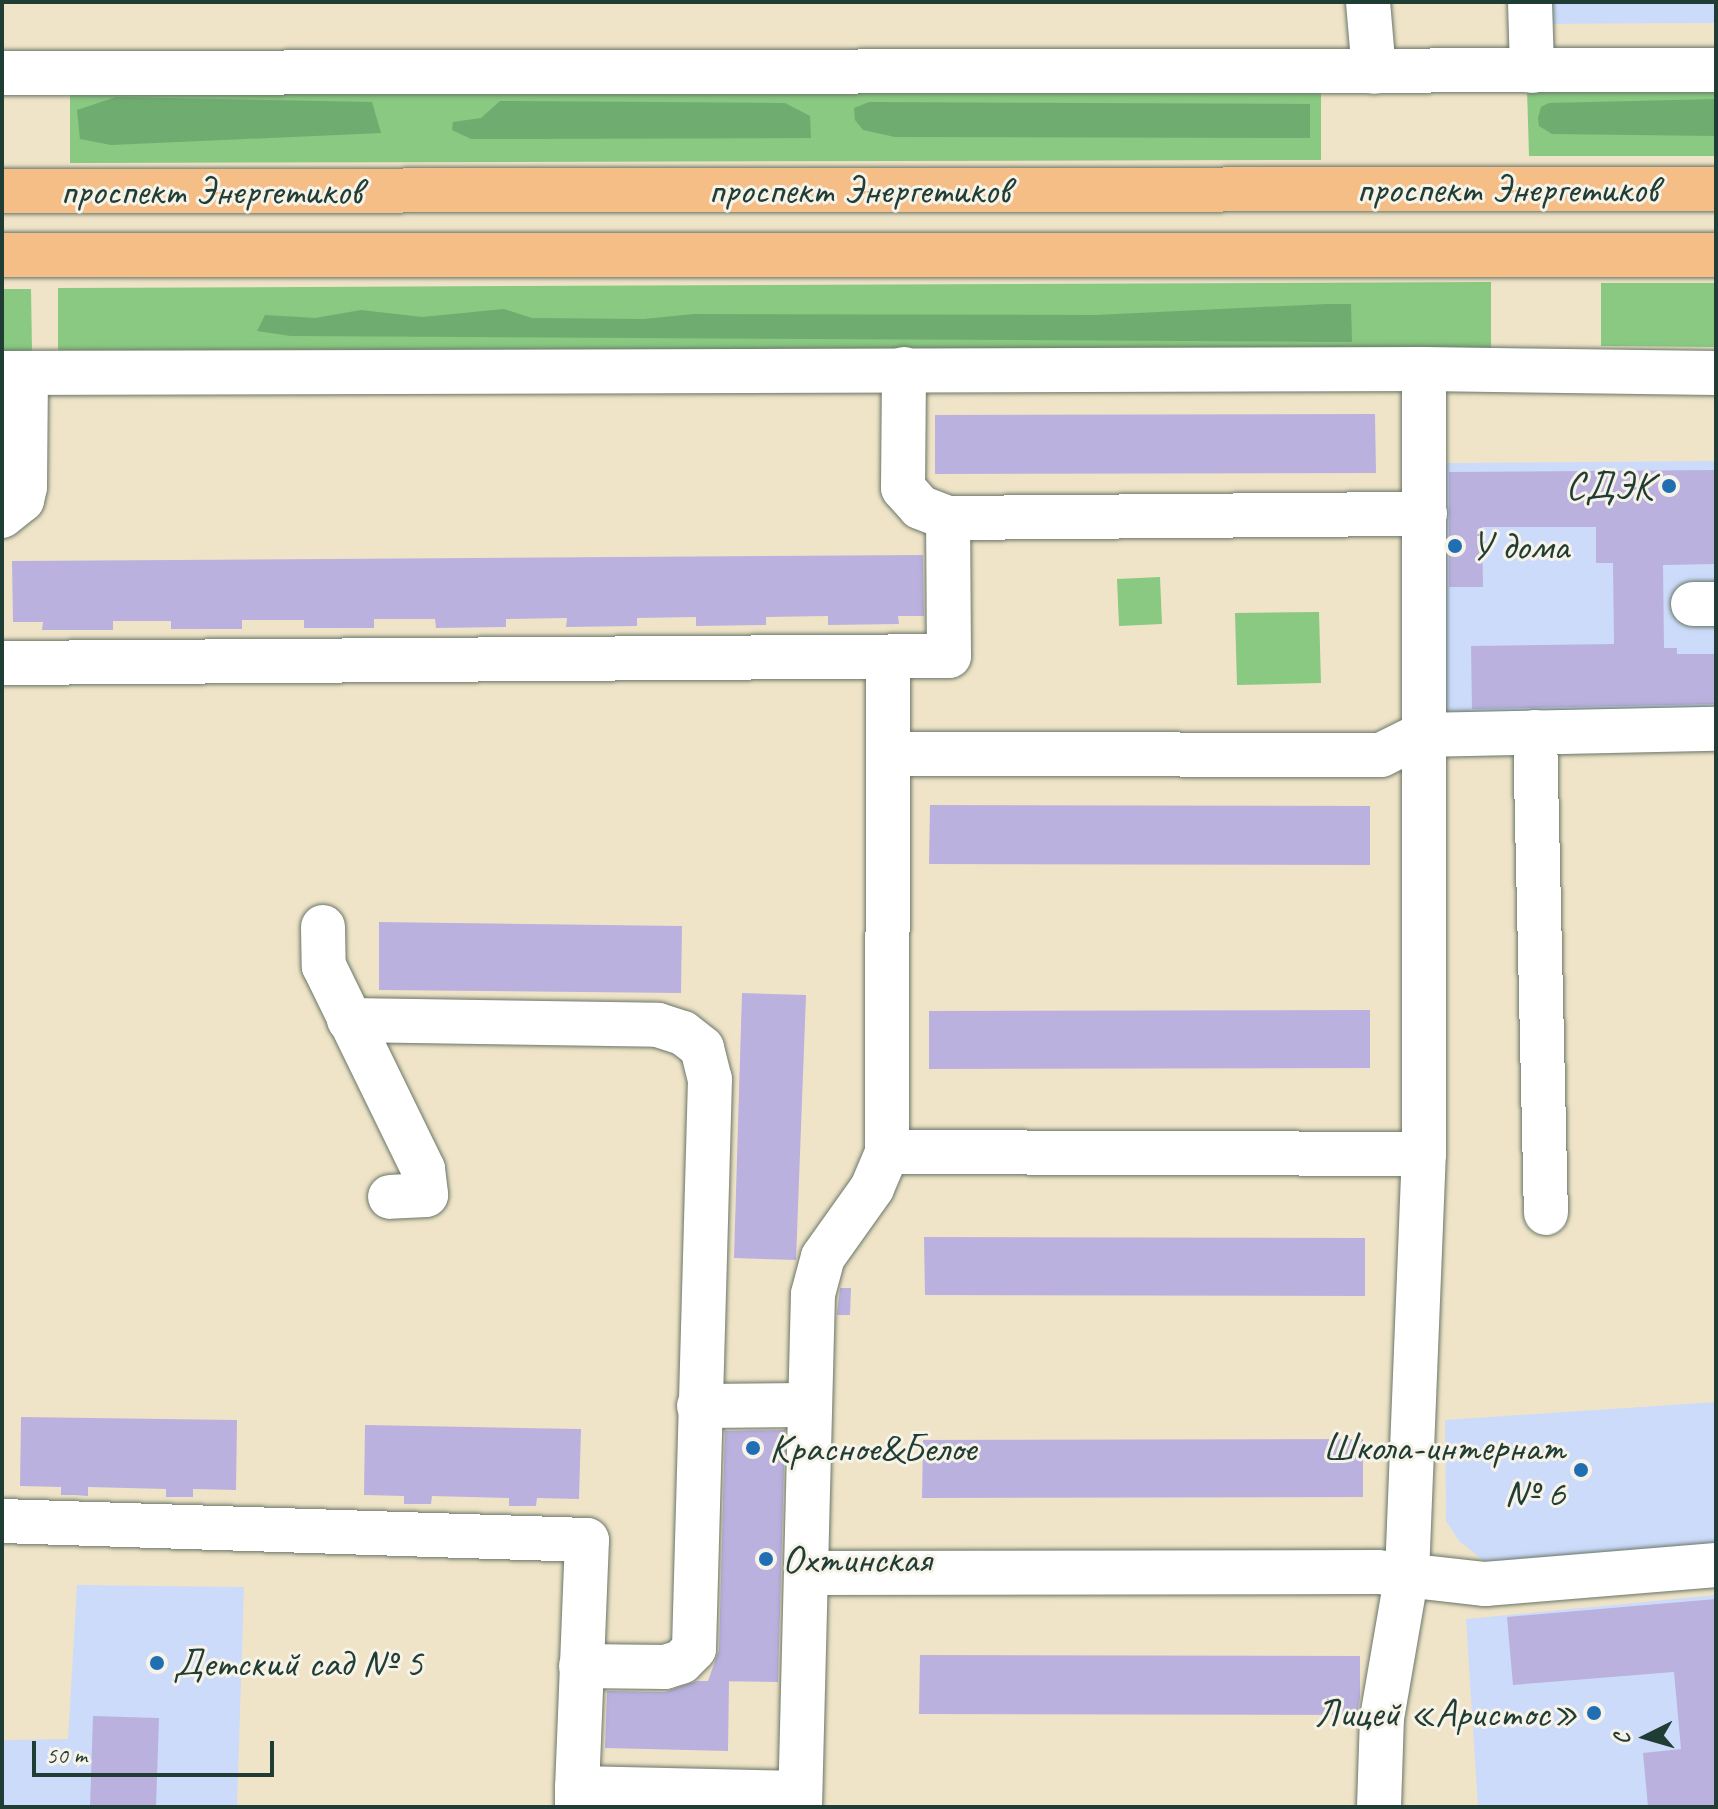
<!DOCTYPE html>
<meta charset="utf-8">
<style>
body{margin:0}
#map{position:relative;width:1718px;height:1809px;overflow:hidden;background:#f0e4c8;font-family:Caveat,sans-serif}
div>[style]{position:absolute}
.built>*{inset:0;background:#ccdbfa}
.green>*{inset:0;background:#89c981}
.forest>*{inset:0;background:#6ead6f}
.building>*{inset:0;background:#bab1df}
.roads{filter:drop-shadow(0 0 2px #687768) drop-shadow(0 0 2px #687768)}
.minor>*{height:44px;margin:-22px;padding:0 22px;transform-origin:22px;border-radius:22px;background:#fff}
.major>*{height:44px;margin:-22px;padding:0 22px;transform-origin:22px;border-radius:22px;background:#f6be87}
.dots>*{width:22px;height:22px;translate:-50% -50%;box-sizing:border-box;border:4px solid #f7f3e8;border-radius:50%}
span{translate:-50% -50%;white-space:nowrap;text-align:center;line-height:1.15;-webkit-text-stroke:6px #f7f3e8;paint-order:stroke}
.street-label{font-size:40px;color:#1f3d34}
.poi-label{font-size:40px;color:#1f3d34}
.right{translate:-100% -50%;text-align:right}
.left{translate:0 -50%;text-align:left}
.frame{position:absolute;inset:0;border:4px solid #1f3d34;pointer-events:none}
.north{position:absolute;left:1606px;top:1697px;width:80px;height:80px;-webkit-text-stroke:6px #f7f3e8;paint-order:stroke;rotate:265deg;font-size:22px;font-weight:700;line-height:32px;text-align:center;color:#1f3d34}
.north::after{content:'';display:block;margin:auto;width:28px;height:36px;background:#1f3d34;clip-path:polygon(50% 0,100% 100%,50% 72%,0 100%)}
.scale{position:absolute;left:32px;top:1741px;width:242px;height:36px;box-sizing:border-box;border:4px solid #1f3d34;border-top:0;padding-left:10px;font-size:24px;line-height:28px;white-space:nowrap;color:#1f3d34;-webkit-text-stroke:6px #f7f3e8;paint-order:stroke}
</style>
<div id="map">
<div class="built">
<div style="clip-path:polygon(1522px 2px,1716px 2px,1716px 23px,1524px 24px)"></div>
<div style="clip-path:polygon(1716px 461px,1716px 720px,1444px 723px,1441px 463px)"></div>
<div style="clip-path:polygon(1716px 1402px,1716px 1554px,1496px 1571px,1459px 1541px,1446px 1521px,1445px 1420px)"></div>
<div style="clip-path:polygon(77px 1585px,244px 1587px,237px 1807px,2px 1807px,2px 1740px,68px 1739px)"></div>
<div style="clip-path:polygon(1716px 1595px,1716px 1807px,1478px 1807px,1466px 1619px)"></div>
</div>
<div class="green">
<div style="clip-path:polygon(1716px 87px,1716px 156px,1529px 156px,1527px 89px)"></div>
<div style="clip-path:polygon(1321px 90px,1321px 160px,70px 163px,70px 93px)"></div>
<div style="clip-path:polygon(1491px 282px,1491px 349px,58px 350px,58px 288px)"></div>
<div style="clip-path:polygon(1716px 283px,1716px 347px,1601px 346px,1601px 283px)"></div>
<div style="clip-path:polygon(2px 289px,31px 289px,32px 351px,2px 351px)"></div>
<div style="clip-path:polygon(1160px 577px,1162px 624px,1119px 626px,1117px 579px)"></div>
<div style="clip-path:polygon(1319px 612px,1321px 683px,1237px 685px,1235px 613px)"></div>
</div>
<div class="forest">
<div style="clip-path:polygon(116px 97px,372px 102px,381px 133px,111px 145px,80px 139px,77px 110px)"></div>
<div style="clip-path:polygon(1716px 99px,1716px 136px,1552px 134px,1539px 126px,1538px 118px,1541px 107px,1549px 103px)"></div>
<div style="clip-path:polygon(500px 101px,785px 103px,810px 116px,811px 138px,471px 139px,452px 130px,453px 122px,481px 118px)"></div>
<div style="clip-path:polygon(869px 102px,1310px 104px,1310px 138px,895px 137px,863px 130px,855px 120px,854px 108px)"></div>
<div style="clip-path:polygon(1326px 304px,1351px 304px,1352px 342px,291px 336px,257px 331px,265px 315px,315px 318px,361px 310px,422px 317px,504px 309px,532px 318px,644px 319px,694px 314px,1096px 315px)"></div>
</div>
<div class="building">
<div style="clip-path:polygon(1375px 414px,1376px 473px,935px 474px,935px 415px)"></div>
<div style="clip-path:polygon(1716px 470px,1716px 564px,1663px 565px,1664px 648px,1677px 648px,1677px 654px,1716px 654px,1716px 704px,1472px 709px,1471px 646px,1614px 644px,1613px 563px,1596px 563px,1596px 527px,1482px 527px,1483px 587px,1449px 587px,1449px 472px)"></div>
<div style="clip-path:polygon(923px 555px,924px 616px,898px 616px,899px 624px,828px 625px,828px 616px,766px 617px,766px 625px,696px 626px,696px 617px,637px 618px,637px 626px,566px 627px,567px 618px,506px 619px,506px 627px,436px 628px,435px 619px,374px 619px,374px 628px,304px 628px,304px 620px,242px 620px,242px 629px,171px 629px,171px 621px,113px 621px,113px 630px,42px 630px,43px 622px,13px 622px,12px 561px)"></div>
<div style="clip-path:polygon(930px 805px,1370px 806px,1370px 865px,929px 864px)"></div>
<div style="clip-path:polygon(379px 922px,682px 926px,681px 993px,379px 990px)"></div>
<div style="clip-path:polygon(742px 993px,806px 995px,796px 1260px,734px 1258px)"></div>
<div style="clip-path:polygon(1370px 1010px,1370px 1068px,929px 1069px,929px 1011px)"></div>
<div style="clip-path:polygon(924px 1237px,1365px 1238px,1365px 1296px,925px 1295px)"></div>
<div style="clip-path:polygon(840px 1288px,851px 1288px,850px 1315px,837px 1315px)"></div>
<div style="clip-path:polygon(21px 1417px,237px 1420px,236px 1490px,193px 1489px,193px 1497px,166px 1497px,166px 1489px,88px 1487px,88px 1496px,75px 1495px,61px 1495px,61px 1487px,20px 1486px)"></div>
<div style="clip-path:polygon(365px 1425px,581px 1429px,579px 1499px,537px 1498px,536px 1506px,509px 1506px,509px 1498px,432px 1496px,431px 1504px,404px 1504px,404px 1496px,364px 1495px)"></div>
<div style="clip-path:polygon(785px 1430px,778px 1682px,708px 1681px,719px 1650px,725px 1431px)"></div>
<div style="clip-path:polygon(1363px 1439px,1363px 1497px,922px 1498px,923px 1440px)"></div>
<div style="clip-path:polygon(1716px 1599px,1716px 1807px,1648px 1807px,1643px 1753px,1681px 1749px,1674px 1672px,1513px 1685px,1507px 1617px)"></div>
<div style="clip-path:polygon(920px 1655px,1360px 1656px,1360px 1698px,1357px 1715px,919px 1714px)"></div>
<div style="clip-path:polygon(697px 1681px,729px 1681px,728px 1751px,605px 1748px,607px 1691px,665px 1692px)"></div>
<div style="clip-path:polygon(93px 1716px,159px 1718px,156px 1807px,90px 1807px)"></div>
</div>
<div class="roads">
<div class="minor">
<div style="left:1368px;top:2px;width:70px;rotate:85.1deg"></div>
<div style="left:1530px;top:2px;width:69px;rotate:88.3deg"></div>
<div style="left:2px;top:73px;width:1714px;rotate:-0.1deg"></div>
<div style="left:2px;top:373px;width:1422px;rotate:-0.16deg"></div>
<div style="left:1424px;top:369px;width:292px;rotate:0.8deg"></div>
<div style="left:2px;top:516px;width:26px;rotate:-39deg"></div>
<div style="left:22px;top:500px;width:13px;rotate:-77deg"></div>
<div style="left:25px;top:487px;width:114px;rotate:-89.5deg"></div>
<div style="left:948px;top:518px;width:477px;rotate:-0.5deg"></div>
<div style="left:1693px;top:604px;width:23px"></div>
<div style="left:888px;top:657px;width:495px;rotate:90.1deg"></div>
<div style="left:887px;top:1152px;width:537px;rotate:0.21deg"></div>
<div style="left:2px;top:663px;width:947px;rotate:-0.42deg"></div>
<div style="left:949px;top:656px;width:138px;rotate:-90.4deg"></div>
<div style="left:948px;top:518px;width:30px;rotate:-159deg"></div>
<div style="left:920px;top:507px;width:25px;rotate:-132deg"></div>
<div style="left:903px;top:488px;width:119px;rotate:-89.5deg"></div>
<div style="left:1535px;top:732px;width:481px;rotate:88.7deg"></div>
<div style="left:888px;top:754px;width:493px;rotate:0.1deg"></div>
<div style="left:1381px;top:755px;width:45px;rotate:-26.6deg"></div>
<div style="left:1421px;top:735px;width:295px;rotate:-1.2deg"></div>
<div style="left:323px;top:927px;width:39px;rotate:89deg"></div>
<div style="left:324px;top:966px;width:226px;rotate:64deg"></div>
<div style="left:423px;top:1169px;width:26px;rotate:83deg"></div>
<div style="left:426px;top:1195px;width:36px;rotate:177deg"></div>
<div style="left:349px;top:1020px;width:309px;rotate:0.9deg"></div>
<div style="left:658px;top:1025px;width:26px;rotate:18deg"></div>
<div style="left:683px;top:1033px;width:24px;rotate:38deg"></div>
<div style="left:702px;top:1048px;width:32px;rotate:76deg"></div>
<div style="left:710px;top:1079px;width:570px;rotate:91.61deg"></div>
<div style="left:694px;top:1649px;width:18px;rotate:135deg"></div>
<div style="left:681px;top:1662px;width:17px;rotate:163deg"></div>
<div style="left:665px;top:1667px;width:84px;rotate:-179.3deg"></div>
<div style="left:699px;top:1406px;width:109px;rotate:-0.5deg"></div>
<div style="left:2px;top:1521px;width:585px;rotate:1.86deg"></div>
<div style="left:587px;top:1540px;width:248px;rotate:92.3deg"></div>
<div style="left:806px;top:1573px;width:572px;rotate:-0.1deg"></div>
<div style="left:1378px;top:1572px;width:108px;rotate:6.4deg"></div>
<div style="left:1485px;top:1584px;width:232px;rotate:-4.7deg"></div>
<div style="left:577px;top:1807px;width:19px;rotate:-90deg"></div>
<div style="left:577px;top:1788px;width:223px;rotate:1.3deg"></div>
<div style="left:800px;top:1807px;width:513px;rotate:-88.55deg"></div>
<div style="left:813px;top:1294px;width:38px;rotate:-75deg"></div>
<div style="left:823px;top:1257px;width:85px;rotate:-54.6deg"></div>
<div style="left:872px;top:1188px;width:39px;rotate:-67deg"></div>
<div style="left:1379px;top:1807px;width:89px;rotate:-88.1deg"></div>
<div style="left:1382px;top:1718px;width:146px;rotate:-80.2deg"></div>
<div style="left:1407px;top:1574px;width:420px;rotate:-87.7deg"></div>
<div style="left:1424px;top:1154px;width:785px;rotate:-90deg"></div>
</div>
<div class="major">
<div style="left:2px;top:191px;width:1714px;rotate:-0.07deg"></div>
<div style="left:2px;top:255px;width:1714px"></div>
</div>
</div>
<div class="dots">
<div style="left:1669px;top:486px;background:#1f6fb2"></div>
<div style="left:1455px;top:546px;background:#1f6fb2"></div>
<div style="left:753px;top:1448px;background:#1f6fb2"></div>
<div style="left:1581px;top:1470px;background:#1f6fb2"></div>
<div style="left:766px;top:1559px;background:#1f6fb2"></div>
<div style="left:157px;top:1663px;background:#1f6fb2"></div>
<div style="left:1594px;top:1713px;background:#1f6fb2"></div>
</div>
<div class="street-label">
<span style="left:1507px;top:189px">проспект Энергетиков</span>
<span style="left:859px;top:190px">проспект Энергетиков</span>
<span style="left:211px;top:191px">проспект Энергетиков</span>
</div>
<div class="poi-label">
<span class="right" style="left:1653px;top:486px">СДЭК</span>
<span class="left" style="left:1471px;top:546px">У дома</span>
<span class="right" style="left:1565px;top:1470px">Школа-интернат<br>№ 6</span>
<span class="left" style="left:769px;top:1448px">Красное&amp;Белое</span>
<span class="left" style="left:782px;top:1559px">Охтинская</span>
<span class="left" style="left:173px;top:1663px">Детский сад № 5</span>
<span class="right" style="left:1578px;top:1713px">Лицей «Аристос»</span>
</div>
<div class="frame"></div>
<div class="north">С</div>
<div class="scale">50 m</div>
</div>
